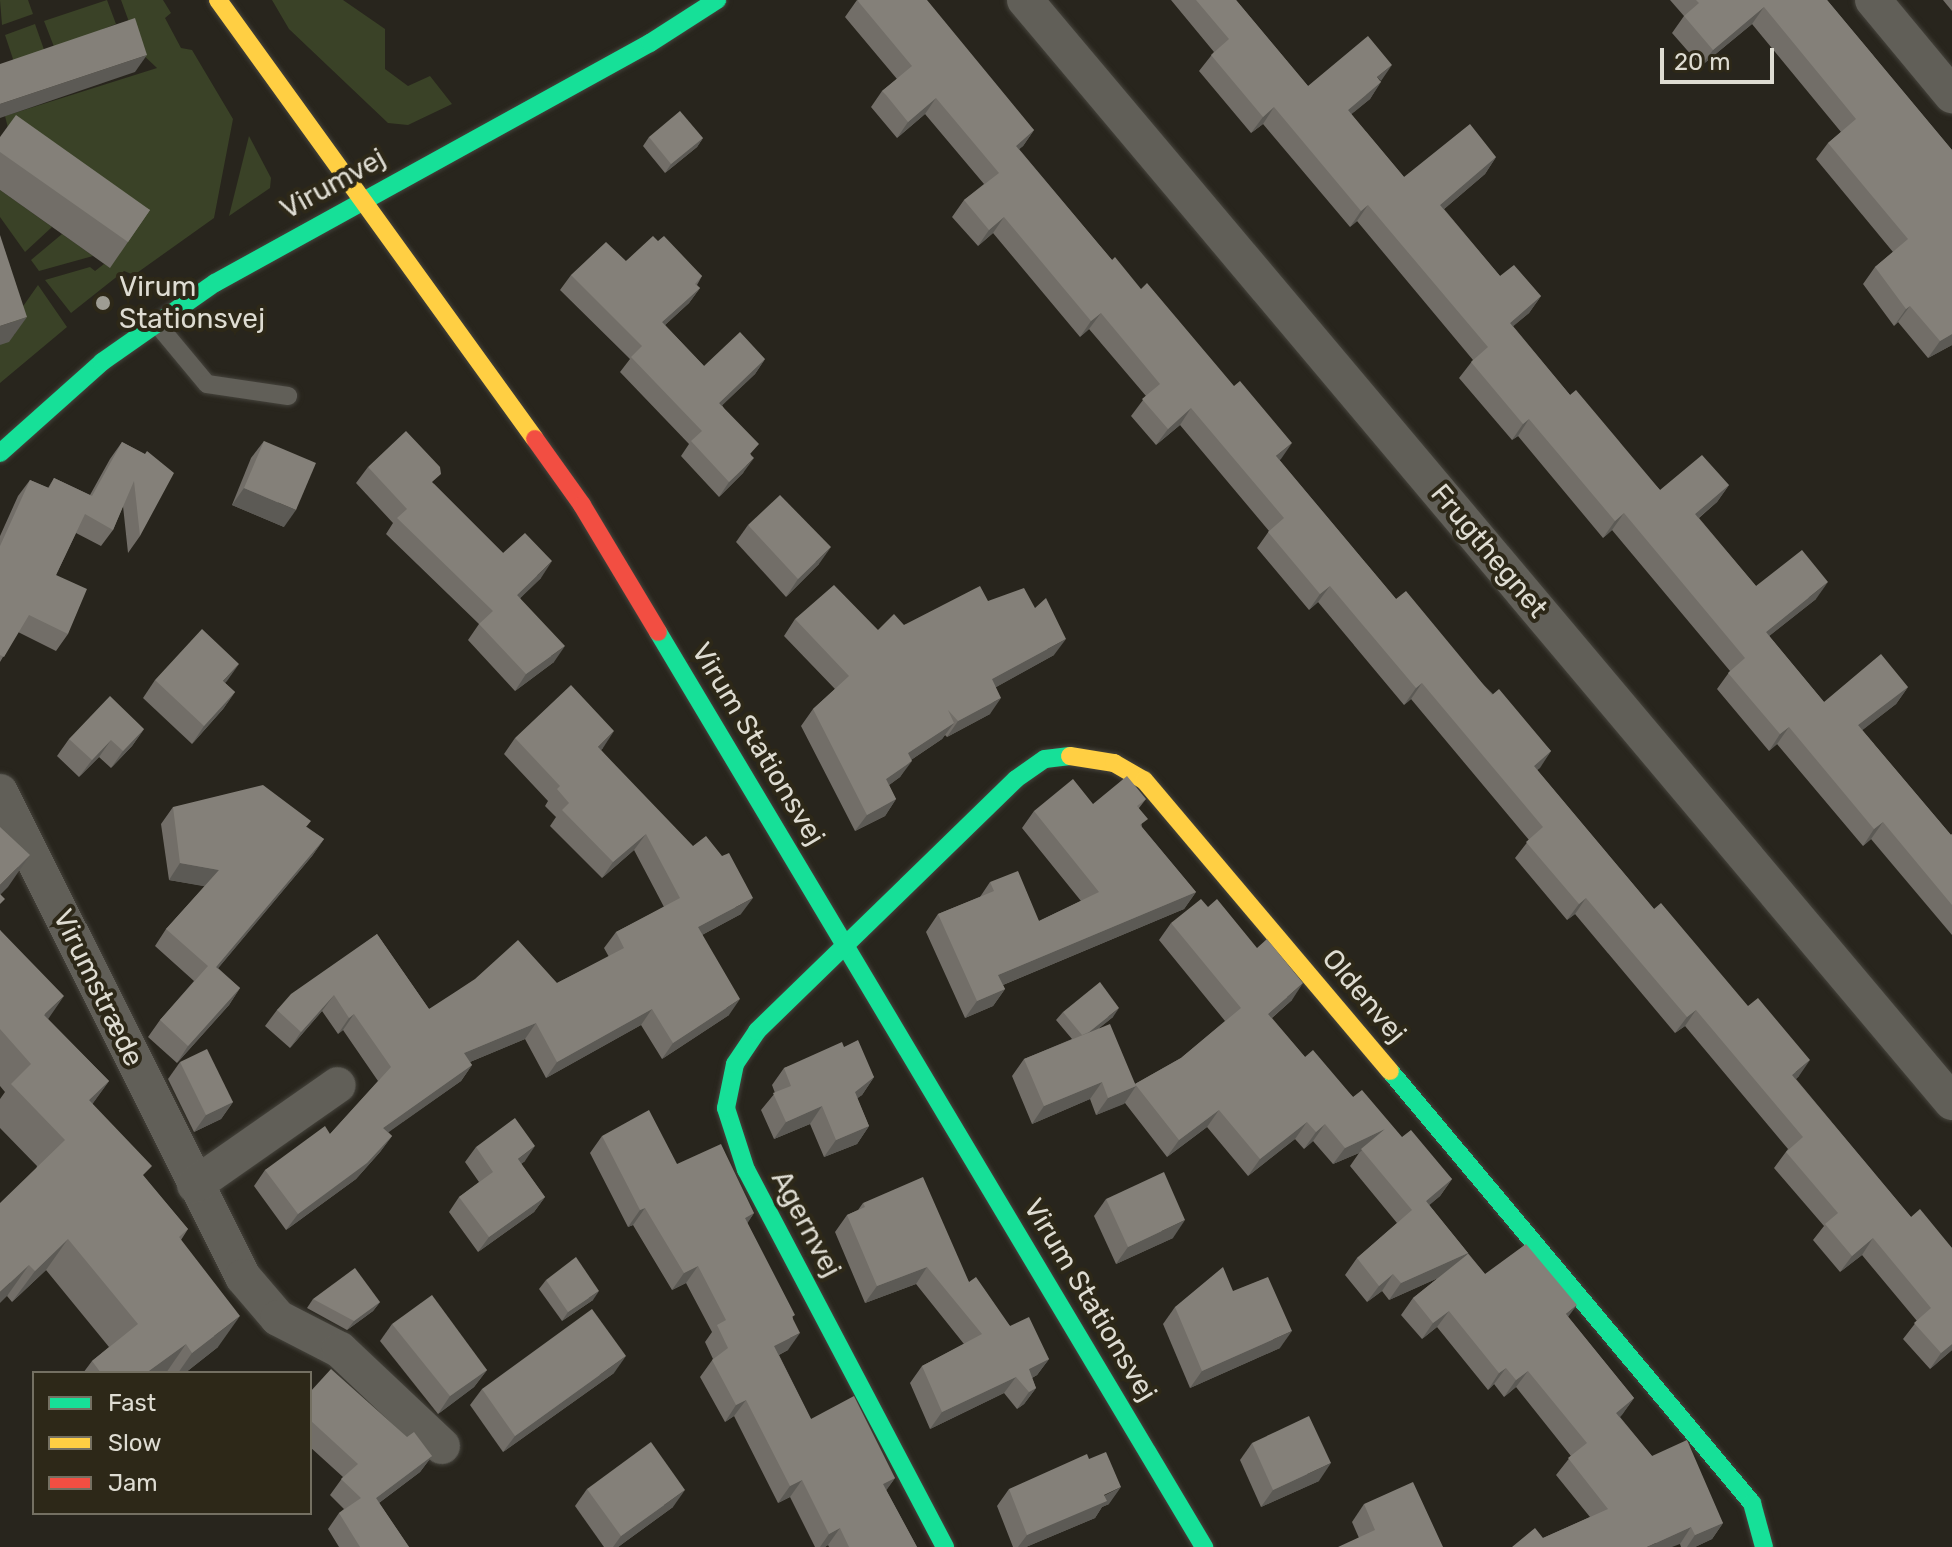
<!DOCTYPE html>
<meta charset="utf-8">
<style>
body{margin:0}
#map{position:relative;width:1952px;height:1547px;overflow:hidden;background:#28251d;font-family:Rubik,sans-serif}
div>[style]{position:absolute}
.green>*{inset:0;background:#3a4227}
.roads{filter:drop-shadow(0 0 2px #45433c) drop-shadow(0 0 2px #45433c)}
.lane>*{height:18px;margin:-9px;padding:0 9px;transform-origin:9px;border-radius:9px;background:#615f58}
.street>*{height:36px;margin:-18px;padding:0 18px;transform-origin:18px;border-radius:18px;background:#615f58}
.fast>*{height:18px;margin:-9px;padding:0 9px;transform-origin:9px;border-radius:9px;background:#16e098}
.slow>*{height:18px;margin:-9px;padding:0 9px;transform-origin:9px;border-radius:9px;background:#ffcf43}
.jam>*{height:18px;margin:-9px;padding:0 9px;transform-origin:9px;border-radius:9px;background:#f24e42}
.wall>*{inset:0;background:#726e68}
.shaded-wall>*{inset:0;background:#5c5a55}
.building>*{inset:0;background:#848079}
.dots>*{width:22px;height:22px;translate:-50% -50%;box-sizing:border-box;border:4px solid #2d2818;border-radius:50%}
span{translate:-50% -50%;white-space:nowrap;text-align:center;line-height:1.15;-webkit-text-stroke:8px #2d2818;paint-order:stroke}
.street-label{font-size:28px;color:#dedcd2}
.poi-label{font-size:28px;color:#dedcd2}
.left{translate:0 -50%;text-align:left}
.legend{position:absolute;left:32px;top:1371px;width:280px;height:144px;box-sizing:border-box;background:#2d2818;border:2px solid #747062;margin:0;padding:10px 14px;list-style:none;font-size:24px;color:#dedcd2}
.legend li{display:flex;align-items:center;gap:16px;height:40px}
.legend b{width:40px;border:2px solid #747062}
.scale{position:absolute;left:1660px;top:48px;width:114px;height:36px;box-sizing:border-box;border:4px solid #dedcd2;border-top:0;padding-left:10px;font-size:24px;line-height:28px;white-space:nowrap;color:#dedcd2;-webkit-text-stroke:6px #2d2818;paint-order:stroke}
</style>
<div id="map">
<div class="green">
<div style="clip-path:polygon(0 0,28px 0,33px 14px,2px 25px)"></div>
<div style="clip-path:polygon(107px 0,116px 24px,103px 29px,108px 40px,58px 57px,44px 21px)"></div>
<div style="clip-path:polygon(121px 0,163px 0,171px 13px,165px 18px,181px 48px,192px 50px,233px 119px,214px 218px,134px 275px,124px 271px,71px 313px,45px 280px,90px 267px,95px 271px,104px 264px,110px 267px,9px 132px,5px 116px,157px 68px,140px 52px)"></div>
<div style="clip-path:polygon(272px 0,343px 0,385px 29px,385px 69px,408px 86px,430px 76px,452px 104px,408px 125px,388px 123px,289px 29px)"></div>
<div style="clip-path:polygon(35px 24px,48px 61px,17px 71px,5px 35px)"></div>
<div style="clip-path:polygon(249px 136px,271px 178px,270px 188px,229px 216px)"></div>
<div style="clip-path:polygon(0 190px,52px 227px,25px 252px,0 217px)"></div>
<div style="clip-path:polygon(62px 234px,93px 256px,39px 271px,31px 260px)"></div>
<div style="clip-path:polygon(38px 285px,67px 327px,0 383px,0 345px,15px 334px,12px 322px)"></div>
</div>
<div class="roads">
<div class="lane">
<div style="left:157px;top:324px;width:78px;rotate:50.2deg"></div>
<div style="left:207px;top:384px;width:82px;rotate:8.4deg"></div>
</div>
<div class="street">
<div style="left:1025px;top:0;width:1440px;rotate:49.93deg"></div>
<div style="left:1873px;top:0;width:124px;rotate:50.3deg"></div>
<div style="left:0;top:792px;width:542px;rotate:63.39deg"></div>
<div style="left:243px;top:1277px;width:54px;rotate:49.5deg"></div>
<div style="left:278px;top:1318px;width:70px;rotate:27.3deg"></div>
<div style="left:340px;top:1350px;width:140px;rotate:43.3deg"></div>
<div style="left:195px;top:1185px;width:174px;rotate:-35deg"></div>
</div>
<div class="fast">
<div style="left:0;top:453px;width:137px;rotate:-41.7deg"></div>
<div style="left:102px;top:362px;width:138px;rotate:-35deg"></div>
<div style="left:215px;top:283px;width:497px;rotate:-28.9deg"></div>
<div style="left:650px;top:43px;width:80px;rotate:-32.7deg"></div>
<div style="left:658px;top:632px;width:1066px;rotate:59.17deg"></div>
<div style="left:1390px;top:1071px;width:564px;rotate:50.04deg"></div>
<div style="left:1752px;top:1503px;width:46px;rotate:74.7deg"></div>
<div style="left:945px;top:1547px;width:426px;rotate:-117.8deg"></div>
<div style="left:746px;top:1170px;width:65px;rotate:-107.9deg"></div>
<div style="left:726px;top:1108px;width:45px;rotate:-78.4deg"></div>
<div style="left:735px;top:1064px;width:40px;rotate:-56deg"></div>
<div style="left:757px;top:1031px;width:361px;rotate:-44.2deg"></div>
<div style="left:1016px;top:779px;width:35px;rotate:-35deg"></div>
<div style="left:1045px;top:759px;width:25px;rotate:-7deg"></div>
</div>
<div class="slow">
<div style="left:218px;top:0;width:541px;rotate:54.17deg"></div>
<div style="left:1070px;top:756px;width:45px;rotate:9deg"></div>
<div style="left:1114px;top:763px;width:34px;rotate:30deg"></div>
<div style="left:1144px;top:780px;width:381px;rotate:49.8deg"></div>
</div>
<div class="jam">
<div style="left:535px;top:439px;width:81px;rotate:54.5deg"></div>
<div style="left:582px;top:505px;width:148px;rotate:59.1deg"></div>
</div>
</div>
<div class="wall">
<div style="clip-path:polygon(857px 0,1034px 130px,1023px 146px,1019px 149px,1396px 599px,1551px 751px,1537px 770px,1654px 909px,1799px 1076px,1796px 1079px,1911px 1217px,1952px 1248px,1952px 1350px,1930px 1369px,1903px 1339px,1917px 1321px,1862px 1255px,1840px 1272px,1813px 1240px,1824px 1226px,1774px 1168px,1788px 1149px,1685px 1026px,1675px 1033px,1575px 914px,1567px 920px,1515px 858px,1529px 840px,1411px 699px,1404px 705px,1318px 602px,1309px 610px,1257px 548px,1269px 531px,1180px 425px,1156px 445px,1131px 416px,1146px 396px,1089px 329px,1080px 337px,993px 233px,978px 246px,952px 217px,964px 200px,984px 184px,925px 114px,897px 138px,871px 107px,882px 91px,897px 79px,845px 17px)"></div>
<div style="clip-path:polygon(1171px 0,1236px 0,1308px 86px,1381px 81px,1370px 99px,1351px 114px,1404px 177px,1496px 157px,1485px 174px,1444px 209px,1500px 276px,1541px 296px,1529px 313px,1513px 326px,1570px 395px,1660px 490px,1729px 485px,1717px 502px,1699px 518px,1756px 586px,1816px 599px,1769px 636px,1824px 702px,1908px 687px,1896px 704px,1862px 730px,1951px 835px,1952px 834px,1952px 935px,1871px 839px,1863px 846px,1777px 744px,1769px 751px,1717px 689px,1730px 671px,1612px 530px,1603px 538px,1518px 436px,1512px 440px,1459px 378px,1473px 360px,1357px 221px,1350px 227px,1263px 124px,1251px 133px,1199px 71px,1214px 52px)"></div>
<div style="clip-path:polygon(1670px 0,1827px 0,1952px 150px,1952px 345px,1928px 358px,1898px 322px,1894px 326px,1863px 284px,1875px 267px,1893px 252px,1816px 159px,1828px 143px,1841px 132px,1752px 24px,1701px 66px,1672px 33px,1684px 16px)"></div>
<div style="clip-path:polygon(1943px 0,1952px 0,1952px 11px)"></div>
<div style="clip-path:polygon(0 137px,150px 210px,110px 268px,0 190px)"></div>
<div style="clip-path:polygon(649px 137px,703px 138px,697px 147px,665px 173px,643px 146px)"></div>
<div style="clip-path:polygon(658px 241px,702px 276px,697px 285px,700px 288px,689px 303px,665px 325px,704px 366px,765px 359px,755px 374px,722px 405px,751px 455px,743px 473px,719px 497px,681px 456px,689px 444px,620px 372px,630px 359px,560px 290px,571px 275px,626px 261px)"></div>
<div style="clip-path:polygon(264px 441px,284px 527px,232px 505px,251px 458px)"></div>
<div style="clip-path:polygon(122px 442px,144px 454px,140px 536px,128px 553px,123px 506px,113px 530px,101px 546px,76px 533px,56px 575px,68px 634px,56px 651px,18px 632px,0 662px,0 536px,18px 496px,30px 480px,48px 488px,54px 478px,90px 495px,110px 459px)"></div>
<div style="clip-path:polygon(368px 467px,434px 484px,503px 553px,541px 578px,520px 598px,554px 662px,515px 691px,468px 640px,479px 624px,386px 534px,393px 523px,356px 483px)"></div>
<div style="clip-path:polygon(748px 525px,819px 564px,786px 597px,736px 542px)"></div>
<div style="clip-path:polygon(988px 601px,1054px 655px,996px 687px,990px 714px,947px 737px,945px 735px,942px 739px,911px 760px,900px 777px,889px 785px,896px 799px,885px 816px,855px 831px,801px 726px,813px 709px,835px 689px,784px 636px,795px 619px,878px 630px,904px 625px)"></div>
<div style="clip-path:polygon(155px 680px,225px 683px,235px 692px,223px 709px,192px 744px,143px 698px)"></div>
<div style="clip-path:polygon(144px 729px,132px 746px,111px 768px,99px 757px,79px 777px,57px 756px,69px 739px)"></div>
<div style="clip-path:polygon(515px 738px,603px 748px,601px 750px,741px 914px,702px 935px,729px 1015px,662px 1059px,641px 1025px,546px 1078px,525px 1039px,470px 1062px,472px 1065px,461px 1081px,388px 1132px,392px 1136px,380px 1152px,356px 1179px,286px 1230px,254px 1186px,265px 1170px,330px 1134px,378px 1081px,343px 1030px,338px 1034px,322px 1011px,290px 1048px,265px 1026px,277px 1010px,377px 934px,429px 1009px,557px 983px,609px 957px,604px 948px,616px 932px,664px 907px,634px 850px,602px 878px,550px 826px,556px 817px,545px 806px,548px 801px,504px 754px)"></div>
<div style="clip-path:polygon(1146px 799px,1139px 808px,1142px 827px,1196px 892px,1184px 909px,1003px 985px,1005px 989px,993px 1006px,965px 1018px,926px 932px,938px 914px,980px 897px,990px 882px,1039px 921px,1081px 901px,1022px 828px,1034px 811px)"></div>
<div style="clip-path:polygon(173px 807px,307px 827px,324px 839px,312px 856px,218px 968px,240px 988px,229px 1005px,177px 1063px,148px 1037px,160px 1020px,194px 981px,155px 946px,166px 929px,205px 886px,169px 880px,161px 824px)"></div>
<div style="clip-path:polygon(1171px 923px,1292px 1000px,1272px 1018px,1305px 1057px,1452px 1179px,1440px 1196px,1429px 1205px,1485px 1274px,1568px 1317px,1634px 1398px,1620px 1417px,1652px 1456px,1723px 1523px,1712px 1539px,1695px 1547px,1681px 1547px,1680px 1544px,1543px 1538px,1590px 1517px,1556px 1475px,1571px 1456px,1516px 1387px,1504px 1397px,1494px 1384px,1488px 1390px,1437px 1327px,1422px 1339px,1401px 1315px,1413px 1298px,1438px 1278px,1389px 1300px,1382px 1291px,1367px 1302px,1345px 1275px,1357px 1258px,1397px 1223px,1350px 1166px,1359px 1153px,1333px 1164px,1313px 1141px,1304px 1149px,1295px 1139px,1248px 1176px,1207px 1127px,1167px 1157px,1125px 1103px,1096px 1115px,1090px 1099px,1032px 1124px,1012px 1076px,1024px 1059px,1072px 1039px,1056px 1020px,1063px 1012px,1113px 1017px,1099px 1028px,1135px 1084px,1181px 1058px,1225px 1021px,1159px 940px)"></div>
<div style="clip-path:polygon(0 930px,48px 1019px,109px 1081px,92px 1104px,144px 1177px,188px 1229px,181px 1240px,218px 1347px,185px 1373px,83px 1373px,92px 1361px,109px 1347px,46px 1270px,12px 1302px,7px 1296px,37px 1166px,0 1128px,0 1099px,5px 1092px,0 1086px)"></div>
<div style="clip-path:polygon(844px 1047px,874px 1077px,862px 1095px,857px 1098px,869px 1126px,857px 1144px,824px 1157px,810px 1124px,774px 1139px,761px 1110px,775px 1093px,772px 1085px,784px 1068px)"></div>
<div style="clip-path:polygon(180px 1062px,233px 1102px,221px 1119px,194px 1132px,168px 1079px)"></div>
<div style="clip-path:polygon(602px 1136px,677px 1164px,754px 1213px,747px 1223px,793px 1318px,788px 1350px,779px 1355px,811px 1419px,895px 1478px,886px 1490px,917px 1547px,829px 1547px,828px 1545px,825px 1547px,815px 1547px,790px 1497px,778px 1503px,734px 1416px,725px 1422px,700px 1377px,713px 1359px,705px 1342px,712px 1332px,686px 1283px,672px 1290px,633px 1225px,628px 1227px,590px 1153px)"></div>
<div style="clip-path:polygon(476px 1147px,525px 1161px,521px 1164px,545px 1197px,534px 1212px,478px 1252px,449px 1212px,459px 1197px,479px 1182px,465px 1162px)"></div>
<div style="clip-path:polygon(1106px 1199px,1173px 1238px,1116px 1264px,1094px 1216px)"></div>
<div style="clip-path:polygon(863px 1203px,969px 1282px,1010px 1326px,1049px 1359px,1037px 1375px,1032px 1378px,1036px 1388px,1024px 1404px,1017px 1409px,1004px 1393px,930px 1429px,910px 1383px,922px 1366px,964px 1344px,916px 1284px,865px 1303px,835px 1232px,847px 1215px,858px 1210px)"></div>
<div style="clip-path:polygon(546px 1280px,593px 1300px,562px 1321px,539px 1289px)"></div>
<div style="clip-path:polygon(1233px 1291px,1280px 1348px,1190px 1388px,1163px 1324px,1175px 1307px)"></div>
<div style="clip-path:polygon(313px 1299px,380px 1302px,373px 1311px,347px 1330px,307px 1308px)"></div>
<div style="clip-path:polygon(392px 1324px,487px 1370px,474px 1387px,438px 1414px,380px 1341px)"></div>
<div style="clip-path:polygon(614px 1373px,503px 1452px,470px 1405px,482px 1389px)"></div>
<div style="clip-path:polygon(310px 1392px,407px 1437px,432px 1456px,420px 1472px,379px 1503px,409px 1547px,339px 1547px,328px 1529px,339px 1513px,344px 1509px,330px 1495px,343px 1477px,310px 1447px)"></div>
<div style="clip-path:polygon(1252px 1443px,1319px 1481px,1261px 1507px,1240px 1460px)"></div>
<div style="clip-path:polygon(587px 1489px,673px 1507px,618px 1547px,604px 1547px,575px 1506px)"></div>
<div style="clip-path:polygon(1009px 1489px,1109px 1504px,1102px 1507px,1095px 1518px,1026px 1547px,1013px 1547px,997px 1506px)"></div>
<div style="clip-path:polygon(1364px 1504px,1443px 1547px,1359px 1538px,1352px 1522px)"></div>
</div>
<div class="shaded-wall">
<div style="clip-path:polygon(1764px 7px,1752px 24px,1701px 66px,1713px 50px)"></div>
<div style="clip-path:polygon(147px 55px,135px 72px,0 118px,0 104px)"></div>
<div style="clip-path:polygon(1392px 65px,1381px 81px,1377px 77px)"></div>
<div style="clip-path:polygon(1381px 82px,1370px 99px,1336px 127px,1348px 110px)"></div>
<div style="clip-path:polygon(936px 98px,925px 114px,897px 138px,908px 122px)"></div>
<div style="clip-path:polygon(1274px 107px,1263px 124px,1251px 133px,1263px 117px)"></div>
<div style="clip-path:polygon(1034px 130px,1023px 146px,1004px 162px,1016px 146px)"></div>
<div style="clip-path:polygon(703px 138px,697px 147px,665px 173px,671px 164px)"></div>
<div style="clip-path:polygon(1496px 157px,1485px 174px,1429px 222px,1440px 205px)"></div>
<div style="clip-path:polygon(1368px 205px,1357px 221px,1350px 227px,1361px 211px)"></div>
<div style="clip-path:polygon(1004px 217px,993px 233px,978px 246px,989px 230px)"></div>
<div style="clip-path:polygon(700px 288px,689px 303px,652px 337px,662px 322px)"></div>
<div style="clip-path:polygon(1541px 296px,1529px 313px,1498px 339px,1510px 323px)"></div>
<div style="clip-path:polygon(1910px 306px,1898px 322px,1894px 326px,1906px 309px)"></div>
<div style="clip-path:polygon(1101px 313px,1089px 329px,1080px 337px,1091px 321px)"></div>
<div style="clip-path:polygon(27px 317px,9px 342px,0 345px,0 326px)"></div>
<div style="clip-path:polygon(1952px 334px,1952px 345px,1928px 358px,1940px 341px)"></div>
<div style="clip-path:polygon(765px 359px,755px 374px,709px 418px,719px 403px)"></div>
<div style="clip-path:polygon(1191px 408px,1180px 425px,1156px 445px,1168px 429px)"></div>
<div style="clip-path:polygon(1529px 419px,1518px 436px,1512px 440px,1523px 424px)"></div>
<div style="clip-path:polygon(1292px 443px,1281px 459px,1265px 473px,1276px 456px)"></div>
<div style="clip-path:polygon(754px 458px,743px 473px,719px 497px,729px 482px)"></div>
<div style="clip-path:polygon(1729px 485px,1717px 502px,1684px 530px,1695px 514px)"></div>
<div style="clip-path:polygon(244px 488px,296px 510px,284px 527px,232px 505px)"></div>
<div style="clip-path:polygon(1624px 513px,1612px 530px,1603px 538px,1615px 521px)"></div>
<div style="clip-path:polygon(831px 547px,819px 564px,786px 597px,798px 579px)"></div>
<div style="clip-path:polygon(552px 561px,541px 578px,506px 612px,517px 595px)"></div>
<div style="clip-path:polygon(1828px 582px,1816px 599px,1754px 648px,1766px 632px)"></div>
<div style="clip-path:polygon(1330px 586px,1318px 602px,1309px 610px,1320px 594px)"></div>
<div style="clip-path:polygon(1066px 639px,1054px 655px,980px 696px,992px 679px)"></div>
<div style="clip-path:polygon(565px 646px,554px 662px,515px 691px,526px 674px)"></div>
<div style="clip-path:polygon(239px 664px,227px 681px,211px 698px,223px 681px)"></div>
<div style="clip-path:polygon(1422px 683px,1411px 699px,1404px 705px,1416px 688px)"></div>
<div style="clip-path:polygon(1908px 687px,1896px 704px,1847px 742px,1858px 725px)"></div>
<div style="clip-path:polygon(235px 692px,223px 709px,192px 744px,204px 726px)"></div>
<div style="clip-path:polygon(1001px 698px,990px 714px,947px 737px,958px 721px)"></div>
<div style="clip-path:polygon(954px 723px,942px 739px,896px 770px,908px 753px)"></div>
<div style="clip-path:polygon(1789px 727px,1777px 744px,1769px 751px,1780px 734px)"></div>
<div style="clip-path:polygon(144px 729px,132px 746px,111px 768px,123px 751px)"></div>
<div style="clip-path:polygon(614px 731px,603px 748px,587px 763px,598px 747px)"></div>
<div style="clip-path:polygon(111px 740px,99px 757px,79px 777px,92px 760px)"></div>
<div style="clip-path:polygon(1551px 751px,1540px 768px,1522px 782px,1534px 766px)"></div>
<div style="clip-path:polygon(912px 761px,900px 777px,874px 796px,886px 779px)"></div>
<div style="clip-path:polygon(896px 799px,885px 816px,855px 831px,867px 815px)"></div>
<div style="clip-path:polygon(1883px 822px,1871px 839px,1863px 846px,1874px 829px)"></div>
<div style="clip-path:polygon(646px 834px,634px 850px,602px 878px,613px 862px)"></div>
<div style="clip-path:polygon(324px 839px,312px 856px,205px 984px,216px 967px)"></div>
<div style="clip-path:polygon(30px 855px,8px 887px,0 895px,0 885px)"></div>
<div style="clip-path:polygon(180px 863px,219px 870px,208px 887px,169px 880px)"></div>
<div style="clip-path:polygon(1196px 892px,1184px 909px,986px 992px,998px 975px)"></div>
<div style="clip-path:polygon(753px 898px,741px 914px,687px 943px,698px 927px)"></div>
<div style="clip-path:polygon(1586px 898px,1575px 914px,1567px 920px,1579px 904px)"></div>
<div style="clip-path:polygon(1303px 983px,1292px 1000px,1256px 1031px,1268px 1014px)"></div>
<div style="clip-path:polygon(240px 988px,229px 1005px,177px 1063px,188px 1046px)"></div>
<div style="clip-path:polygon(1005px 989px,993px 1006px,965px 1018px,977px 1001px)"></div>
<div style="clip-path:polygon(334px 995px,322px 1011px,290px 1048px,301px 1032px)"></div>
<div style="clip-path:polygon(64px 996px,42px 1028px,44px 1015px)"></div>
<div style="clip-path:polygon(740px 999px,729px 1015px,662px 1059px,673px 1043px)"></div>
<div style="clip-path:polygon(1119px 1008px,1113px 1017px,1077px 1046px,1083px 1037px)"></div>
<div style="clip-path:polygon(652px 1009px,641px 1025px,546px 1078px,557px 1062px)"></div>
<div style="clip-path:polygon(1696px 1010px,1685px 1026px,1675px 1033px,1687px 1017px)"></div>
<div style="clip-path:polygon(354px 1014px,343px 1030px,338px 1034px,349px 1018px)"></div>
<div style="clip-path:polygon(536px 1023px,525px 1039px,453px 1069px,464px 1053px)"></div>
<div style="clip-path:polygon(1810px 1060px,1799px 1076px,1781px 1091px,1792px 1075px)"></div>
<div style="clip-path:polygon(472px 1065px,461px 1081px,372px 1144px,383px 1128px)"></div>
<div style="clip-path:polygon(874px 1077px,862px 1095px,843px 1109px,855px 1092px)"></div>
<div style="clip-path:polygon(109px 1081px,86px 1113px,89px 1100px)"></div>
<div style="clip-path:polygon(1102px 1082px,1090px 1099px,1032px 1124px,1044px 1106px)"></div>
<div style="clip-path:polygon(1136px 1086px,1124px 1104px,1096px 1115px,1108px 1098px)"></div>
<div style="clip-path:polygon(233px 1102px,221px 1119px,194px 1132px,206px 1115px)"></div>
<div style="clip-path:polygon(822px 1106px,810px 1124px,774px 1139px,786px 1122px)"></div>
<div style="clip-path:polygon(1219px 1110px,1207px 1127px,1167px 1157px,1179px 1140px)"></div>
<div style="clip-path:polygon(1307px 1122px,1295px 1139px,1248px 1176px,1260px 1159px)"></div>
<div style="clip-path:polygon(1325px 1124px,1313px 1141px,1304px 1149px,1316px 1132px)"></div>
<div style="clip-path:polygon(869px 1126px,857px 1144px,824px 1157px,836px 1140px)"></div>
<div style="clip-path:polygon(1385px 1129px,1359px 1153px,1333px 1164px,1345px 1148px)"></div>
<div style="clip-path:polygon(392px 1136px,380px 1152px,356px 1179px,286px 1230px,298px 1214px)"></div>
<div style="clip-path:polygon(535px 1146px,525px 1161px,507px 1174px,518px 1159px)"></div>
<div style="clip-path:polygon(1452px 1179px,1440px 1196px,1414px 1218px,1426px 1201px)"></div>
<div style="clip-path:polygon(545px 1197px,534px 1212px,478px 1252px,489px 1237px)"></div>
<div style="clip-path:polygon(645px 1208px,633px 1225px,628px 1227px,640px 1210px)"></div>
<div style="clip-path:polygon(754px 1213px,743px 1230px,745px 1218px)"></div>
<div style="clip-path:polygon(1185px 1220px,1173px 1238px,1116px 1264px,1128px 1247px)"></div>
<div style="clip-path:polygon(1873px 1238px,1862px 1255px,1840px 1272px,1852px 1256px)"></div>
<div style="clip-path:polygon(68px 1239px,46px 1270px,12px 1302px,35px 1271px)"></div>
<div style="clip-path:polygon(1468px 1253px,1456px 1270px,1389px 1300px,1401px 1283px)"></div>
<div style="clip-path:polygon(29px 1265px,7px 1296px,0 1303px,0 1292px)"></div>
<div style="clip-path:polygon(698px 1266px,686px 1283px,672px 1290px,684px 1273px)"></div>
<div style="clip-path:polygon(927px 1267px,916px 1284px,865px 1303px,877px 1286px)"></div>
<div style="clip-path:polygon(1393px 1274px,1382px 1291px,1367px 1302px,1379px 1286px)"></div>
<div style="clip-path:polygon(599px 1291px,593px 1300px,562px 1321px,568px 1312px)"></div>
<div style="clip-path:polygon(380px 1302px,373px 1311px,347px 1330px,354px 1321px)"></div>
<div style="clip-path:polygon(1577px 1305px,1565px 1321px,1566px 1314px)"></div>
<div style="clip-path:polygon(1449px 1311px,1437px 1327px,1422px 1339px,1433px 1323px)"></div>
<div style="clip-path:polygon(240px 1316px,218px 1347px,185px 1373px,178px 1373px,192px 1353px)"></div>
<div style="clip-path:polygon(1292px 1331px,1280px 1348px,1190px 1388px,1202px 1371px)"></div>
<div style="clip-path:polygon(800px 1333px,788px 1350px,762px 1363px,774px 1346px)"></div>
<div style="clip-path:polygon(186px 1344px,166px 1373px,146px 1373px)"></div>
<div style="clip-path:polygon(1952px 1344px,1952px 1350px,1930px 1369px,1941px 1353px)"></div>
<div style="clip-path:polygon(626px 1356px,614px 1373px,503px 1452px,515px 1436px)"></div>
<div style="clip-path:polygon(1049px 1359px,1037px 1375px,1022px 1383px,1029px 1369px)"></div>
<div style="clip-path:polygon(1506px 1368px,1494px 1384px,1488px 1390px,1499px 1373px)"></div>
<div style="clip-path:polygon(487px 1370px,474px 1387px,438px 1414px,450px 1396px)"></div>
<div style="clip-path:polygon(1528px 1371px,1516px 1387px,1504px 1397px,1516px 1380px)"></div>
<div style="clip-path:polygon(1016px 1377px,1004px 1393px,930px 1429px,942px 1412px)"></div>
<div style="clip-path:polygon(1036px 1388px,1024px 1404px,1017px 1409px,1029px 1392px)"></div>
<div style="clip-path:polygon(1634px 1398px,1622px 1415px,1604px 1430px,1616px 1413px)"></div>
<div style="clip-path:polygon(746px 1400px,734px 1416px,725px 1422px,736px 1405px)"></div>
<div style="clip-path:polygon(432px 1456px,420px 1472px,364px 1514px,376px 1498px)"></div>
<div style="clip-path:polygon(1331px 1463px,1319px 1481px,1261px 1507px,1273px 1490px)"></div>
<div style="clip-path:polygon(895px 1478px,883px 1495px,883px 1484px)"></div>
<div style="clip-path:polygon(802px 1480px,790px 1497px,778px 1503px,790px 1486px)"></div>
<div style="clip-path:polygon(1121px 1487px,1109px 1504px,1102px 1507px,1095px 1518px,1026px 1547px,1018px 1547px,1027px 1535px)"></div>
<div style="clip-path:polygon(685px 1490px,673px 1507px,618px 1547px,613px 1547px,621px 1536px)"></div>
<div style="clip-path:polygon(1723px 1523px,1712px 1539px,1695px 1547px,1687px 1547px,1695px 1535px)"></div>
<div style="clip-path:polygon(1691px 1527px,1680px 1544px,1672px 1547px,1647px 1547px)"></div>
<div style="clip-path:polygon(840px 1528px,828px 1545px,825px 1547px,820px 1547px,829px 1534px)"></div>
</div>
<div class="building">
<div style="clip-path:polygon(857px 0,927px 0,1034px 130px,1016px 146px,1112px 260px,1115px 257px,1141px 289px,1147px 283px,1234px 386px,1240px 381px,1292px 443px,1276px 456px,1396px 599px,1406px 591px,1492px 695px,1499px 689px,1551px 751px,1534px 766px,1654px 909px,1661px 903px,1748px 1006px,1758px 998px,1810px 1060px,1792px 1075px,1911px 1217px,1920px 1209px,1952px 1248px,1952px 1344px,1941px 1353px,1914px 1323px,1931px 1308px,1873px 1238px,1852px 1256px,1825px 1224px,1838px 1213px,1786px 1152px,1803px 1137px,1696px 1010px,1687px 1017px,1586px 898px,1579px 904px,1526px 842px,1543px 827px,1422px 683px,1416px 688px,1330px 586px,1320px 594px,1268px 532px,1284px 518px,1191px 408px,1168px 429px,1142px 399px,1160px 384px,1101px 313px,1091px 321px,1004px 217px,989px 230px,964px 200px,999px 173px,936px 98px,908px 122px,886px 95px,882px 91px,912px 66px)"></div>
<div style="clip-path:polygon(1196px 0,1236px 0,1308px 86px,1368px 36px,1392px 65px,1377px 77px,1381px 82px,1348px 110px,1404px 177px,1470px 124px,1496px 157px,1440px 205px,1500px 276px,1514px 265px,1541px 296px,1510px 323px,1570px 395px,1576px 390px,1660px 490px,1702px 455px,1729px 485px,1695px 514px,1756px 586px,1802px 550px,1828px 582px,1766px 632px,1824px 702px,1881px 654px,1908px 687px,1858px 725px,1951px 835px,1952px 834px,1952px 905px,1883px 822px,1874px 829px,1789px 727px,1780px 734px,1728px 673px,1745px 658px,1624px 513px,1615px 521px,1529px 419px,1523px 424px,1471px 362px,1488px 347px,1368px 205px,1361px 211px,1274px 107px,1263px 117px,1211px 55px,1229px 39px)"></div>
<div style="clip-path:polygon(1696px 0,1827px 0,1952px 150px,1952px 334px,1940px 341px,1910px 306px,1906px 309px,1875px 267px,1908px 239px,1828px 143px,1856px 119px,1764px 7px,1713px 50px,1684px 16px,1699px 3px)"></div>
<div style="clip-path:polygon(135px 18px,147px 55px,0 104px,0 64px)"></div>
<div style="clip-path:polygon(680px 111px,703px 138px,671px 164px,649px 137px)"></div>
<div style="clip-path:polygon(16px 115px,150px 210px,128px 242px,0 152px,0 137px)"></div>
<div style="clip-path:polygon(0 235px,27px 317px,0 326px)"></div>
<div style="clip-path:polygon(653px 236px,658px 241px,664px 236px,702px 276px,695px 284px,700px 288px,662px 322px,704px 366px,740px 332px,765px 359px,719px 403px,759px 444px,750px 454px,754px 458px,729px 482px,691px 441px,702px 431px,631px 357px,642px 346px,571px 275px,606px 242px,626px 261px)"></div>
<div style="clip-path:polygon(406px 431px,440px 467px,441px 474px,432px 482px,503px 553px,525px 533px,552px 561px,517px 595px,565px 646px,526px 674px,479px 624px,493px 611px,397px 518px,407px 509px,368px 467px)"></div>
<div style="clip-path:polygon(264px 441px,316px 463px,296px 510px,244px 488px)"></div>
<div style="clip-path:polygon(122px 442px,145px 454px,147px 451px,174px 473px,140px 536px,134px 481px,113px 530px,85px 514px,56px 575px,87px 589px,68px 634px,29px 615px,4px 657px,0 655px,0 546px,30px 480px,49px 488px,54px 478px,92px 496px)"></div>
<div style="clip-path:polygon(780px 495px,831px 547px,798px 579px,748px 525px)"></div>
<div style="clip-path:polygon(834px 585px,878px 630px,894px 614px,904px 625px,980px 586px,988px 601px,1024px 588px,1035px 608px,1046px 598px,1066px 639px,992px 679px,1001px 698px,958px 721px,948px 710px,954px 723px,908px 753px,912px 761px,886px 779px,896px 799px,867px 815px,813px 709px,849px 676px,795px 619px)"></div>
<div style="clip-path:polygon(202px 629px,239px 664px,223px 681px,235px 692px,204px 726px,155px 680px)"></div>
<div style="clip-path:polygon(571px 685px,614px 731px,598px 747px,693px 846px,706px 836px,722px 856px,729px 853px,753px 898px,698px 927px,740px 999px,673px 1043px,652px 1009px,557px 1062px,536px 1023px,464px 1053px,472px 1065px,383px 1128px,392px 1136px,367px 1163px,298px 1214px,265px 1170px,325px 1126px,330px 1134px,391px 1067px,354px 1014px,349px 1018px,334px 995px,301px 1032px,277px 1010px,291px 994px,377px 934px,429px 1009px,475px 979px,518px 940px,557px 983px,624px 948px,616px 932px,680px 898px,646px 834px,613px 862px,562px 810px,569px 803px,557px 789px,560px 786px,515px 738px)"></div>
<div style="clip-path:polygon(110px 696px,144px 729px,123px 751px,111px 740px,92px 760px,69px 739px)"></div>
<div style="clip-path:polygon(1127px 776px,1146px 799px,1137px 806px,1148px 819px,1140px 825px,1196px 892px,998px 975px,1005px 989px,977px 1001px,938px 914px,994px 891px,990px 882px,1018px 871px,1039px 921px,1099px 892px,1034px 811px,1073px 779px,1093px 804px)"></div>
<div style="clip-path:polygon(263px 785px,311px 821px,306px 827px,324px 839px,216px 967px,240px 988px,188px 1046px,160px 1020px,208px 966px,166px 929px,219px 870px,180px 863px,173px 807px)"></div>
<div style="clip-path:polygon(0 827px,30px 855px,0 885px)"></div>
<div style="clip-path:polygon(0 894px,5px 899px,0 904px)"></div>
<div style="clip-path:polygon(1201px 899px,1208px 907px,1217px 899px,1257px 948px,1267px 939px,1303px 983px,1268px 1014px,1305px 1057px,1313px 1050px,1353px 1097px,1362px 1090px,1402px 1137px,1411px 1130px,1452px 1179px,1426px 1201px,1468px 1253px,1401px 1283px,1393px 1274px,1379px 1286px,1357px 1258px,1412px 1210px,1361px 1149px,1385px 1129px,1345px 1148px,1325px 1124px,1316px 1132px,1307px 1122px,1260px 1159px,1219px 1110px,1179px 1140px,1135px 1084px,1181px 1058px,1241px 1008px,1171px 923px)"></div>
<div style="clip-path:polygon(0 930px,64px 996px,44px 1015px,109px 1081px,89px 1100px,152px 1166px,143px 1175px,188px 1229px,179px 1237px,240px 1316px,192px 1353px,186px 1344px,146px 1373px,101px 1373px,92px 1361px,138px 1324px,68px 1239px,35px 1271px,29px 1265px,0 1292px,0 1203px,65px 1140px,11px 1084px,31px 1064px,0 1029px)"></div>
<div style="clip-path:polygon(1100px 982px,1119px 1008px,1089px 1032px,1082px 1035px,1063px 1012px)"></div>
<div style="clip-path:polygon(1110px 1024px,1136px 1086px,1108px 1098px,1102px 1082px,1044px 1106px,1024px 1059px)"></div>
<div style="clip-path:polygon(858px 1040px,874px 1077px,855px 1092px,869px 1126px,836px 1140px,822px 1106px,786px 1122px,773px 1093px,791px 1086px,784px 1068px,842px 1042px,844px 1047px)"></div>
<div style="clip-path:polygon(207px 1049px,233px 1102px,206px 1115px,180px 1062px)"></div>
<div style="clip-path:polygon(649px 1110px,677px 1164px,721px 1144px,754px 1213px,745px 1218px,795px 1315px,792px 1317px,800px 1333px,774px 1346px,811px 1419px,854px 1396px,895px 1478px,883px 1484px,917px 1547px,849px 1547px,840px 1528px,829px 1534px,802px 1480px,790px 1486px,746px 1400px,736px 1405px,712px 1360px,728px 1348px,717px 1325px,726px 1320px,698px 1266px,684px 1273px,645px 1208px,640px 1210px,602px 1136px)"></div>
<div style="clip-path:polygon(515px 1118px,535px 1146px,518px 1159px,545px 1197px,489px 1237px,459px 1197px,493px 1172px,476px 1147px)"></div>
<div style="clip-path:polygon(1164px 1172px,1185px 1220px,1128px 1247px,1106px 1199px)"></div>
<div style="clip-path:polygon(923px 1177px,969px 1282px,976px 1277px,1010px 1326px,1029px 1317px,1049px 1359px,1029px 1369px,1036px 1388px,1029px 1392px,1016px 1377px,942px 1412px,922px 1366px,982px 1334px,927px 1267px,877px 1286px,847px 1215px,865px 1207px,863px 1203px)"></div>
<div style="clip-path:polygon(1526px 1244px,1577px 1305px,1566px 1314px,1634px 1398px,1616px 1413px,1652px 1456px,1687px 1440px,1723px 1523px,1695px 1535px,1691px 1527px,1647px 1547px,1512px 1547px,1535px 1528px,1543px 1538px,1608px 1509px,1568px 1458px,1587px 1443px,1528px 1371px,1516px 1380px,1506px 1368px,1499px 1373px,1449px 1311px,1433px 1323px,1413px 1298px,1468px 1254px,1485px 1274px)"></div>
<div style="clip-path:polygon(576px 1257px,599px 1291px,568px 1312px,546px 1280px)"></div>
<div style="clip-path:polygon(1223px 1267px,1233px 1291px,1268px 1277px,1292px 1331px,1202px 1371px,1175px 1307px)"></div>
<div style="clip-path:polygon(355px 1268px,380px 1302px,354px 1321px,313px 1299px)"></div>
<div style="clip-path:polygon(432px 1295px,487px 1370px,450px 1396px,392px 1324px)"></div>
<div style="clip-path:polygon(592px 1309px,626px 1356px,515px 1436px,482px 1389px)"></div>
<div style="clip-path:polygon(331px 1369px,407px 1437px,414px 1432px,432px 1456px,376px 1498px,409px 1547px,360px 1547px,339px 1513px,361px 1498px,341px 1479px,358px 1464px,310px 1420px,310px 1392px)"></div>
<div style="clip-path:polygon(1309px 1416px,1331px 1463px,1273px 1490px,1252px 1443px)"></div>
<div style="clip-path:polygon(651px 1442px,685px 1490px,621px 1536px,587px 1489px)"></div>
<div style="clip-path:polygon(1106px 1452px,1121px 1487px,1104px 1495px,1107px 1501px,1027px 1535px,1009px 1489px,1087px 1454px,1089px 1459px)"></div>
<div style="clip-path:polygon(1413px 1482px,1443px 1547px,1338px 1547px,1375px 1530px,1364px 1504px)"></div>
</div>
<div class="dots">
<div style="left:103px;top:303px;background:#9e9c93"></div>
</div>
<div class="street-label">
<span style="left:333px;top:184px;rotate:-29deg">Virumvej</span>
<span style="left:1489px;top:551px;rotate:50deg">Frugthegnet</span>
<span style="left:758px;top:744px;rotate:59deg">Virum Stationsvej</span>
<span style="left:98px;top:988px;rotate:64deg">Virumstræde</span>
<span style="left:1364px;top:996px;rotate:50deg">Oldenvej</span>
<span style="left:806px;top:1224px;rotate:62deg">Agernvej</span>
<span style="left:1090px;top:1300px;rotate:59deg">Virum Stationsvej</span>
</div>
<div class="poi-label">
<span class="left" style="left:119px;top:303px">Virum<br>Stationsvej</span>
</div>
<ul class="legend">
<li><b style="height:10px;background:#16e098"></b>Fast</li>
<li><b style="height:10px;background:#ffcf43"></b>Slow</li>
<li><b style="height:10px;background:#f24e42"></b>Jam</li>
</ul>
<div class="scale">20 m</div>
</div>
